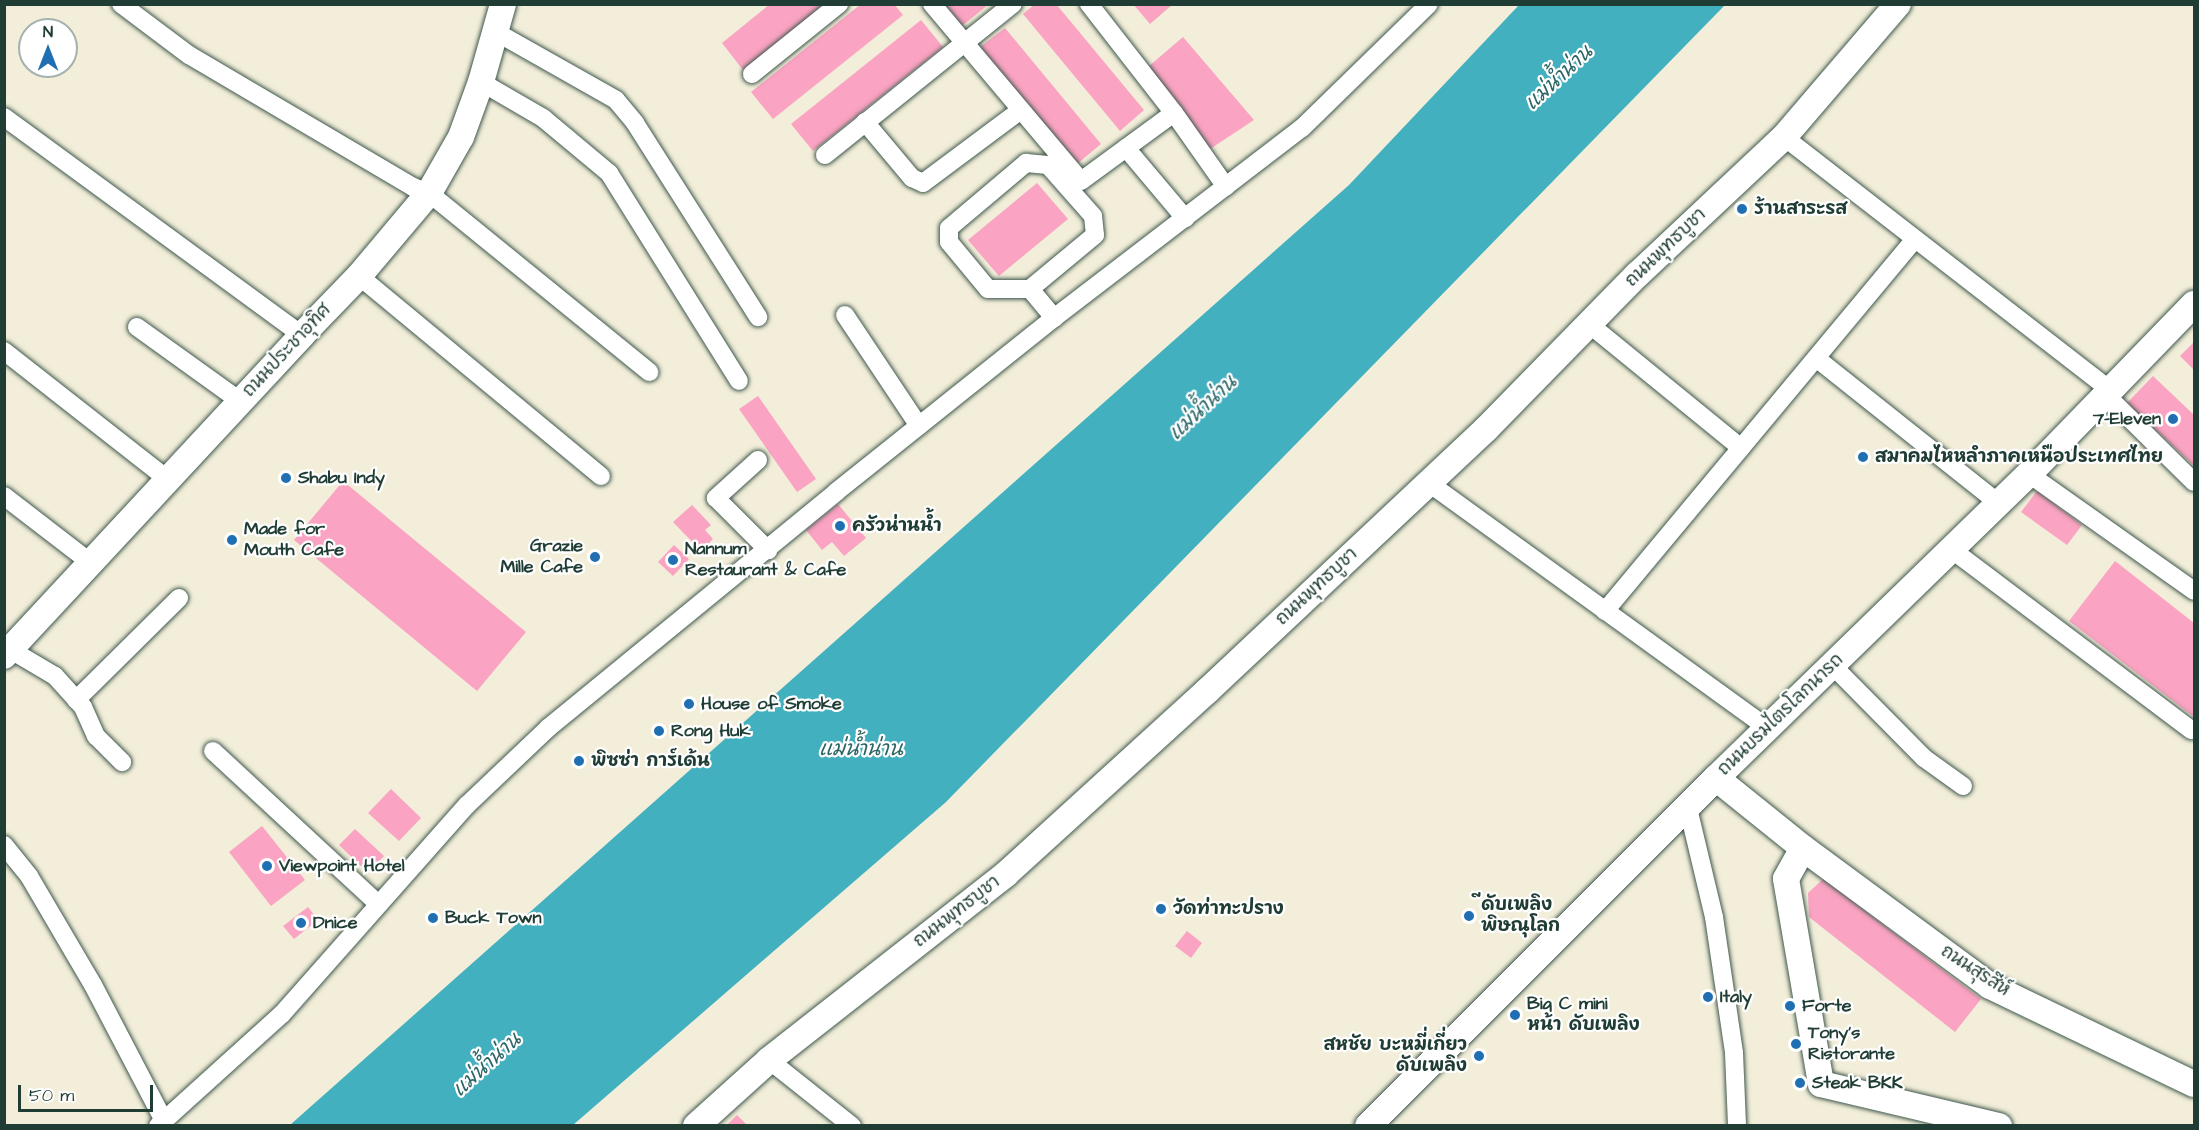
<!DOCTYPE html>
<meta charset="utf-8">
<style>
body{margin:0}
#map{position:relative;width:2199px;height:1130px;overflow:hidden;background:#f2eed9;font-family:"Architects Daughter","Playpen Sans Thai",sans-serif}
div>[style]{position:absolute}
.water>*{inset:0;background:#43b0c0}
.building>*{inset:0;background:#faa3c2}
.roads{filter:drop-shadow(0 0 2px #3f584d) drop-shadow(0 0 2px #3f584d)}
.street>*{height:18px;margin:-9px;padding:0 9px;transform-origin:9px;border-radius:9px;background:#fff}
.secondary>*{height:26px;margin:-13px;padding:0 13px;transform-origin:13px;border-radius:13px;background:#fff}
.dots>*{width:16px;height:16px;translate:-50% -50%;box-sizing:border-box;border:3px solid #fff;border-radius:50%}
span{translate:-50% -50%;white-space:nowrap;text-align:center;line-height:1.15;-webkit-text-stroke:4.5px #fff;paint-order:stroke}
.poi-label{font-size:18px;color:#1f3d34;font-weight:700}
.left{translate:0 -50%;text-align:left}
.right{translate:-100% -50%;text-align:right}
.street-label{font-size:18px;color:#1f3d34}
.water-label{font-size:20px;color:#2c6565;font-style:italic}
.frame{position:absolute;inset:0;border:6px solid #1f3d34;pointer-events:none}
.north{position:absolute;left:18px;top:18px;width:60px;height:60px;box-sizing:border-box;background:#fff;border:2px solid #a5b1ae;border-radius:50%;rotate:0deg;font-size:16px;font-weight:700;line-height:24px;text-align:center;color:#1f3d34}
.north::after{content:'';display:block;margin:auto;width:21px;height:27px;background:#1f6fb2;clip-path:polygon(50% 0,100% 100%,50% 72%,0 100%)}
.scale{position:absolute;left:18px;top:1085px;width:135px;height:27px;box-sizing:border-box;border:3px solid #1f3d34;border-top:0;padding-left:8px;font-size:18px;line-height:21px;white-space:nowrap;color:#1f3d34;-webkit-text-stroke:4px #fff;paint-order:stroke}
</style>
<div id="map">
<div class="water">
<div style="clip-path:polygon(1519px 5px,1725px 5px,946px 802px,573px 1125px,290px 1125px,1349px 185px)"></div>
</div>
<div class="building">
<div style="clip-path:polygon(770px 4px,825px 4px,743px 70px,722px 43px)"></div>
<div style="clip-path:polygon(861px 4px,894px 4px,903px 15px,773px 119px,751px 92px)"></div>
<div style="clip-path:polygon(945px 4px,989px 4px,962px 26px)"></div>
<div style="clip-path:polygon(1035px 4px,1056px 4px,1144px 110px,1120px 131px,1023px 14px)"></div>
<div style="clip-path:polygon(1133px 4px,1173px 4px,1150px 24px)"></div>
<div style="clip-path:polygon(921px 20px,943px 47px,813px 151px,791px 124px)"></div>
<div style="clip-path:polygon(1005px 28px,1101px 144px,1077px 164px,980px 47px)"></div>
<div style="clip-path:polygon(1183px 37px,1254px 120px,1210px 149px,1148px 67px)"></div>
<div style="clip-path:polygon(1037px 183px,1068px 219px,999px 276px,968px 240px)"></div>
<div style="clip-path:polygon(2194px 342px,2194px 370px,2180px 356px)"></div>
<div style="clip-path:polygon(2153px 376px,2194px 415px,2194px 466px,2127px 403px)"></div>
<div style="clip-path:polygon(758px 396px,816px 479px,797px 492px,739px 409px)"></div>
<div style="clip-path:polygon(343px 481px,526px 632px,477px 691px,294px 540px)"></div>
<div style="clip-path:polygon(2037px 491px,2082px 525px,2067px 545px,2021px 512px)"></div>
<div style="clip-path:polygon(838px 504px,866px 538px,844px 556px,832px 542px,822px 550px,806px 530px)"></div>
<div style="clip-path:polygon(692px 505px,711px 525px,705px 530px,713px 539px,701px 551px,673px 522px)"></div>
<div style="clip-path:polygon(674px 545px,689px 559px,673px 576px,658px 562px)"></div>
<div style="clip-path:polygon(2115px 561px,2194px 623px,2194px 717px,2069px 621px)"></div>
<div style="clip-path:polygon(391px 789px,421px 818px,399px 841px,368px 813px)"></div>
<div style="clip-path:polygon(262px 826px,305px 880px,271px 906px,229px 852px)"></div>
<div style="clip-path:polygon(355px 829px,384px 856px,368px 873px,339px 845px)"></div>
<div style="clip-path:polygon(1823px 879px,1981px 999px,1955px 1032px,1809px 917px,1808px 893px)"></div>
<div style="clip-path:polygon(308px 907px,318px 920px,294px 939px,283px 926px)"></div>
<div style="clip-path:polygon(1187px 931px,1202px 943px,1191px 958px,1175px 946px)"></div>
<div style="clip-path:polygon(737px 1115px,748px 1126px,726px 1126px)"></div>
</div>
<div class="roads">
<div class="street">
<div style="left:121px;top:4px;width:85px;rotate:36.9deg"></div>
<div style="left:189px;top:55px;width:260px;rotate:30.5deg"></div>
<div style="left:413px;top:187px;width:17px;rotate:21deg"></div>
<div style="left:429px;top:193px;width:284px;rotate:39.1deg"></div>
<div style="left:932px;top:4px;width:231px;rotate:49.9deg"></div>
<div style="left:1081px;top:181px;width:115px;rotate:-36.2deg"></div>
<div style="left:1089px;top:4px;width:138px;rotate:52.1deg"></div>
<div style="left:1174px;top:113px;width:90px;rotate:54.9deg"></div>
<div style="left:496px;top:32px;width:138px;rotate:29.5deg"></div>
<div style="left:616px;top:100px;width:30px;rotate:50deg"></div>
<div style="left:635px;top:123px;width:230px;rotate:57.6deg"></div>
<div style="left:752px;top:74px;width:112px;rotate:-38.8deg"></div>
<div style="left:481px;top:82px;width:72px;rotate:30.1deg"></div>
<div style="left:543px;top:118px;width:86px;rotate:39.8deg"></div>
<div style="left:609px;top:173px;width:245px;rotate:58deg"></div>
<div style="left:4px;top:117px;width:369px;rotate:36.2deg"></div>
<div style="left:865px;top:122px;width:73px;rotate:50deg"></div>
<div style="left:912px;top:178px;width:12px;rotate:24deg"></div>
<div style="left:923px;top:183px;width:122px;rotate:-36.7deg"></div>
<div style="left:1784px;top:137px;width:414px;rotate:37.8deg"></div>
<div style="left:1126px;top:148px;width:92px;rotate:49.9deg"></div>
<div style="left:825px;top:155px;width:241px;rotate:-38.8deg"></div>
<div style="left:359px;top:276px;width:314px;rotate:39.6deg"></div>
<div style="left:1030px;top:289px;width:42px;rotate:180deg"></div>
<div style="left:988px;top:289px;width:61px;rotate:-129.7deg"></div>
<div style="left:949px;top:242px;width:14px;rotate:-90deg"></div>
<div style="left:949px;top:228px;width:101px;rotate:-40.2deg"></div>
<div style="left:1026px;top:163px;width:22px;rotate:5deg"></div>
<div style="left:1048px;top:165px;width:68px;rotate:48.6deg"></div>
<div style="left:1093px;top:216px;width:19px;rotate:84deg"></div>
<div style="left:1095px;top:235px;width:85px;rotate:140.3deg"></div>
<div style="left:1030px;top:289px;width:38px;rotate:50deg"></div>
<div style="left:845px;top:315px;width:133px;rotate:56.3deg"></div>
<div style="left:1589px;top:324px;width:196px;rotate:39.2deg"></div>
<div style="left:137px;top:327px;width:127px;rotate:35.7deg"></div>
<div style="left:4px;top:351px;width:207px;rotate:38.1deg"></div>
<div style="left:1816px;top:358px;width:233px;rotate:38.5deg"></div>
<div style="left:2107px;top:396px;width:122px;rotate:44.7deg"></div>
<div style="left:758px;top:460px;width:57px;rotate:137.9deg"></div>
<div style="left:716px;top:498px;width:74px;rotate:45deg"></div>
<div style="left:2029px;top:474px;width:202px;rotate:35.3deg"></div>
<div style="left:1429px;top:483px;width:417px;rotate:35.9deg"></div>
<div style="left:4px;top:496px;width:110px;rotate:37.6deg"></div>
<div style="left:1951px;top:549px;width:301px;rotate:37deg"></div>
<div style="left:1605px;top:611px;width:484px;rotate:-50.2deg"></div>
<div style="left:11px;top:650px;width:51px;rotate:30.6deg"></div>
<div style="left:55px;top:676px;width:42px;rotate:47.9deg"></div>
<div style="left:83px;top:707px;width:32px;rotate:66deg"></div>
<div style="left:96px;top:736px;width:37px;rotate:45deg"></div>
<div style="left:1832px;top:665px;width:131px;rotate:45.3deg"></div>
<div style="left:1924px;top:758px;width:48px;rotate:35.7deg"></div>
<div style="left:76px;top:700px;width:145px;rotate:-44.7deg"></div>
<div style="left:213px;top:751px;width:225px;rotate:42.8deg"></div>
<div style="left:1688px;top:808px;width:112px;rotate:76.6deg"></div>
<div style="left:1714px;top:917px;width:137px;rotate:81.6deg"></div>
<div style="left:1734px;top:1053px;width:73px;rotate:87.6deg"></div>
<div style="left:4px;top:845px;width:40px;rotate:51deg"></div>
<div style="left:29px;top:876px;width:126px;rotate:59.6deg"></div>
<div style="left:93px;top:985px;width:153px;rotate:62.4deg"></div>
<div style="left:769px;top:1060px;width:106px;rotate:38.5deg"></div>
<div style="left:158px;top:1126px;width:167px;rotate:-42.1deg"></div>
<div style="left:282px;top:1014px;width:279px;rotate:-48.5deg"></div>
<div style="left:467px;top:805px;width:112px;rotate:-43.5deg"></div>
<div style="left:548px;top:728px;width:372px;rotate:-39.3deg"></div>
<div style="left:836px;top:492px;width:279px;rotate:-38.6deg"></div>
<div style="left:1054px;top:318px;width:312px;rotate:-37.5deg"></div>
<div style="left:1302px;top:128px;width:177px;rotate:-44.3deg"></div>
</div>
<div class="secondary">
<div style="left:4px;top:656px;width:438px;rotate:-47.1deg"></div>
<div style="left:302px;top:335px;width:82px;rotate:-46deg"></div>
<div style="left:359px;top:276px;width:109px;rotate:-49.9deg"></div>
<div style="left:429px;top:193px;width:64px;rotate:-60.3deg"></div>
<div style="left:461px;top:137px;width:59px;rotate:-70deg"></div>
<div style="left:481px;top:82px;width:81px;rotate:-74.2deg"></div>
<div style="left:1716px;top:778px;width:112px;rotate:38.8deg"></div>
<div style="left:1803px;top:848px;width:232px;rotate:36.4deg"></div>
<div style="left:1990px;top:986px;width:226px;rotate:25.7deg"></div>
<div style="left:1803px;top:848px;width:35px;rotate:119deg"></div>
<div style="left:1786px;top:879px;width:208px;rotate:80.3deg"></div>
<div style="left:1821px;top:1084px;width:183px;rotate:13.3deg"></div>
<div style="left:696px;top:1126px;width:98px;rotate:-42.1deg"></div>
<div style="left:769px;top:1060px;width:301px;rotate:-38.1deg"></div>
<div style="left:1006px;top:874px;width:272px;rotate:-42.3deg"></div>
<div style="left:1207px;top:691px;width:383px;rotate:-43.2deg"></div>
<div style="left:1486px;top:429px;width:217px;rotate:-45.6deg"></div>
<div style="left:1638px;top:274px;width:200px;rotate:-43.2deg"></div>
<div style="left:1784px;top:137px;width:175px;rotate:-49.4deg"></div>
<div style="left:1368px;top:1126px;width:492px;rotate:-45deg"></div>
<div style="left:1716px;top:778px;width:436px;rotate:-44.2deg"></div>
<div style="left:2029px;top:474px;width:237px;rotate:-45.9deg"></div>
</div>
</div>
<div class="dots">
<div style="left:1742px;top:209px;background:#1f6fb2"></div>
<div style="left:2173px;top:419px;background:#1f6fb2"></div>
<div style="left:1863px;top:457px;background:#1f6fb2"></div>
<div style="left:286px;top:478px;background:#1f6fb2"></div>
<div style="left:840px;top:526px;background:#1f6fb2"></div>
<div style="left:232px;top:540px;background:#1f6fb2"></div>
<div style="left:595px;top:557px;background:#1f6fb2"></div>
<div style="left:673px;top:560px;background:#1f6fb2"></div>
<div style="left:689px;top:704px;background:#1f6fb2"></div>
<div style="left:659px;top:731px;background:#1f6fb2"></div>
<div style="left:579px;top:761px;background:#1f6fb2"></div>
<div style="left:267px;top:866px;background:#1f6fb2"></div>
<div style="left:1161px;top:909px;background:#1f6fb2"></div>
<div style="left:1469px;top:916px;background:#1f6fb2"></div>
<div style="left:433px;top:918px;background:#1f6fb2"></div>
<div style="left:301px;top:923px;background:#1f6fb2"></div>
<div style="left:1708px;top:997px;background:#1f6fb2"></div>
<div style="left:1790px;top:1006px;background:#1f6fb2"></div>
<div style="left:1515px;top:1015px;background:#1f6fb2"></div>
<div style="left:1796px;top:1044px;background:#1f6fb2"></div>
<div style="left:1479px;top:1056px;background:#1f6fb2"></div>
<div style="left:1800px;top:1083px;background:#1f6fb2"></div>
</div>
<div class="poi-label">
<span class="left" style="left:1754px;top:209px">ร้านสาระรส</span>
<span class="right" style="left:2161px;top:419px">7-Eleven</span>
<span class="left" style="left:1875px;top:457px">สมาคมไหหลำภาคเหนือประเทศไทย</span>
<span class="left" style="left:298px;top:478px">Shabu Indy</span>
<span class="left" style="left:852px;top:526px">ครัวน่านน้ำ</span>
<span class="left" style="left:244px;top:540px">Made for<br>Mouth Cafe</span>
<span class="right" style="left:583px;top:557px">Grazie<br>Mille Cafe</span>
<span class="left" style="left:685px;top:560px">Nannum<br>Restaurant &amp; Cafe</span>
<span class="left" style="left:701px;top:704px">House of Smoke</span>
<span class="left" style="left:671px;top:731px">Rong Huk</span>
<span class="left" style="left:591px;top:761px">พิซซ่า การ์เด้น</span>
<span class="left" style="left:279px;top:866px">Viewpoint Hotel</span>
<span class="left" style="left:1481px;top:916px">ีดับเพลิง<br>พิษณุโลก</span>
<span class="left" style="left:1173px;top:909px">วัดท่าทะปราง</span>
<span class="left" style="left:445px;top:918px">Buck Town</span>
<span class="left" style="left:313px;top:923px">Dnice</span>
<span class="left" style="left:1720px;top:997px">Italy</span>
<span class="left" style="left:1527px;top:1015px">Big C mini<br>หน้า ดับเพลิง</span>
<span class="left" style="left:1802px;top:1006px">Forte</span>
<span class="left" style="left:1808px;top:1044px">Tony's<br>Ristorante</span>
<span class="right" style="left:1467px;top:1056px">สหชัย บะหมี่เกี่ยว<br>ดับเพลิง</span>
<span class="left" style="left:1812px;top:1083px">Steak BKK</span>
</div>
<div class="street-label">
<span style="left:1666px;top:248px;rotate:-44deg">ถนนพุทธบูชา</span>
<span style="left:287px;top:351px;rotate:-47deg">ถนนประชาอุทิศ</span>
<span style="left:1317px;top:587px;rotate:-43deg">ถนนพุทธบูชา</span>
<span style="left:1781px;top:715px;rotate:-44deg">ถนนบรมไตรโลกนารถ</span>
<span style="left:957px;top:912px;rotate:-38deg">ถนนพุทธบูชา</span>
<span style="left:1975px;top:971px;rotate:33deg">ถนนสุรสีห์</span>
</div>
<div class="water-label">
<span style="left:1559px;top:78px;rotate:-43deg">แม่น้ำน่าน</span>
<span style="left:1203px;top:408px;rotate:-43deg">แม่น้ำน่าน</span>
<span style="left:861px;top:749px">แม่น้ำน่าน</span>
<span style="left:487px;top:1065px;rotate:-42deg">แม่น้ำน่าน</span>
</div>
<div class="frame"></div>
<div class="north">N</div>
<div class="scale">50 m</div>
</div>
